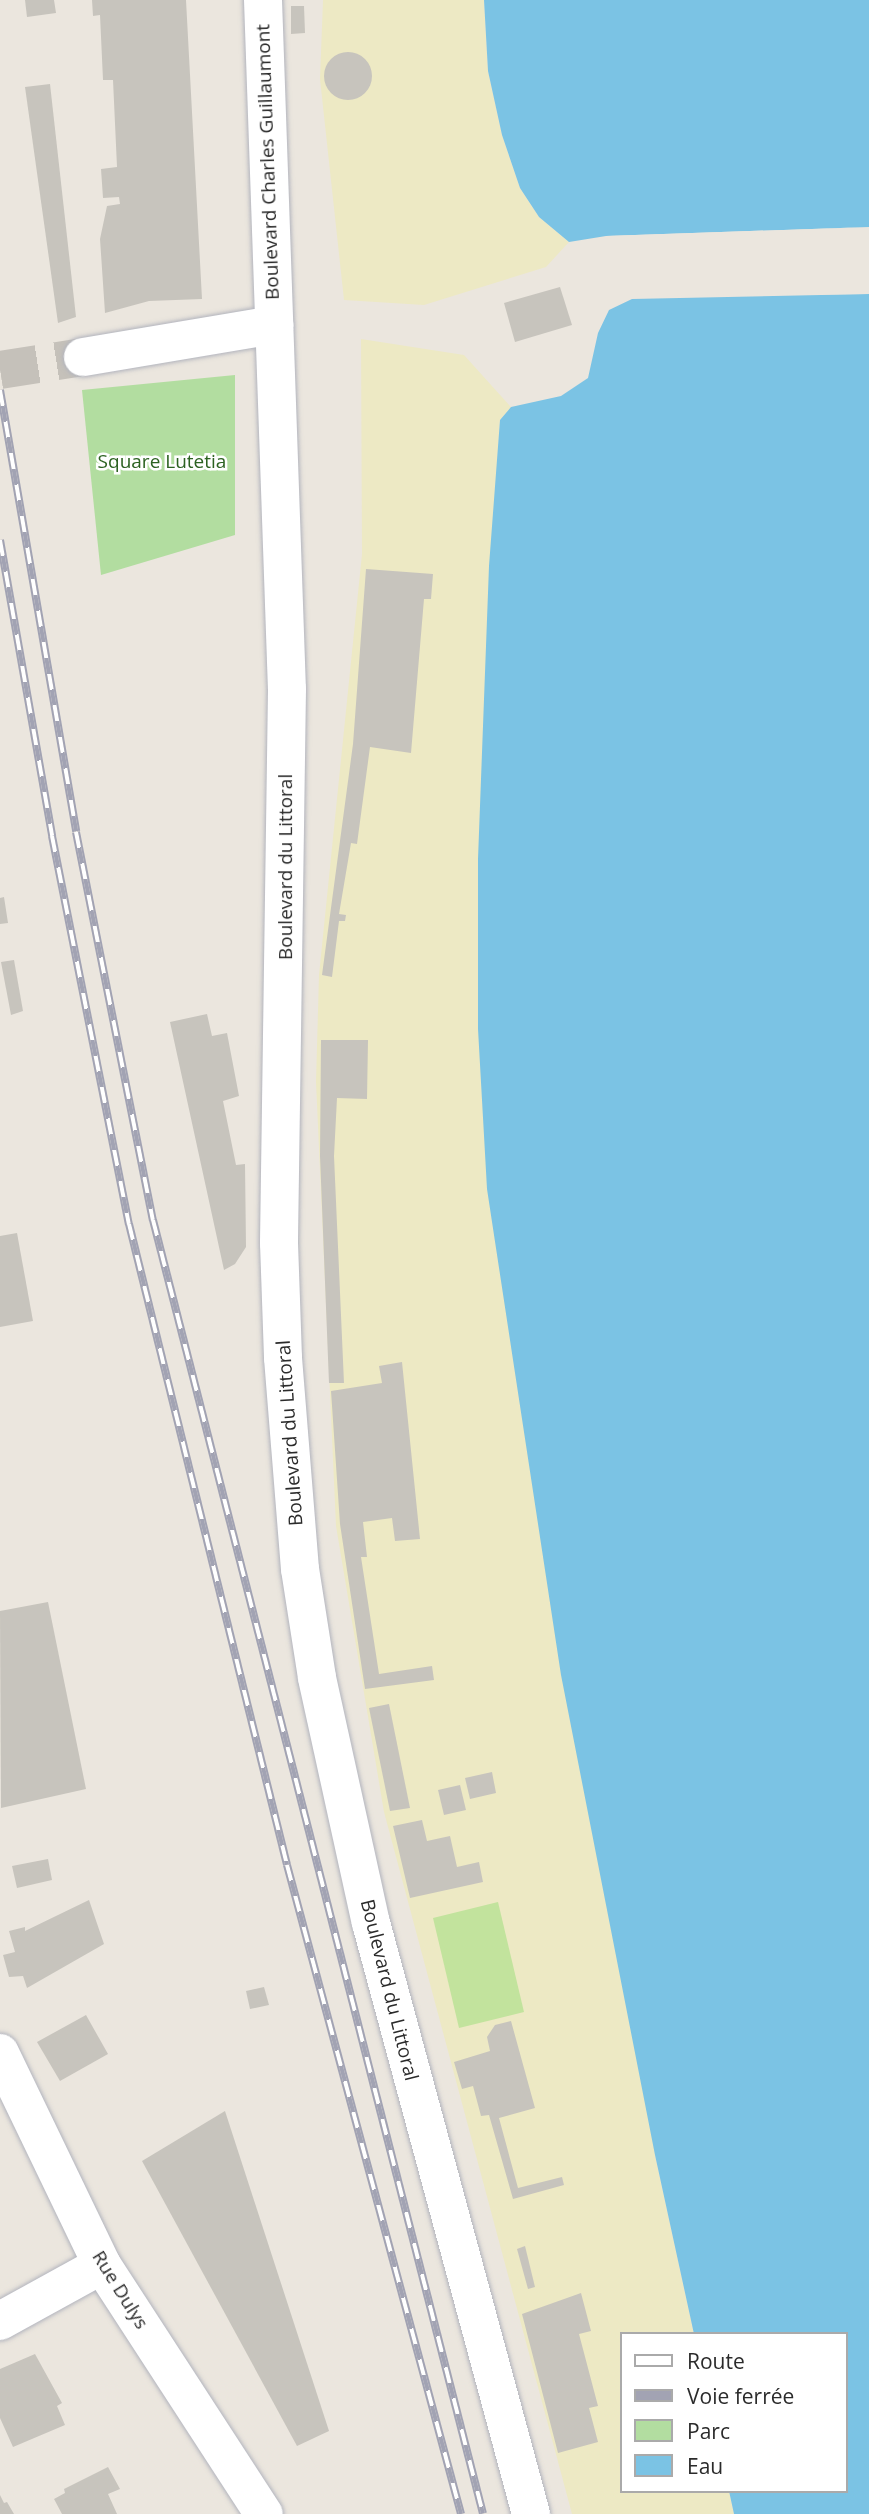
<!DOCTYPE html>
<meta charset="utf-8">
<style>
body{margin:0}
#map{position:relative;width:869px;height:2514px;overflow:hidden;background:#ebe6de;font-family:"Open Sans",sans-serif}
div>[style]{position:absolute}
.green>*{inset:0;background:#b2dda0}
.sand>*{inset:0;background:#ede9c4}
.pitch>*{inset:0;background:#c2e39d}
.water>*{inset:0;background:#7bc3e4}
.pier>*{inset:0;background:#ebe6de}
.building>*{inset:0;background:#c7c4bd}
.round{border-radius:50%}
.minor-tunnel>*{height:38px;margin-top:-19px;transform-origin:0;background:repeating-linear-gradient(90deg,#c5c1ba 0 38px,transparent 0 57px)}
.roads{filter:drop-shadow(0 0 2px #b2b4bd) drop-shadow(0 0 2px #b2b4bd)}
.minor>*{height:38px;margin:-19px;padding:0 19px;transform-origin:19px;border-radius:19px;background:#fff}
.secondary>*{height:38px;margin:-19px;padding:0 19px;transform-origin:19px;border-radius:19px;background:#fff}
.rail>*{height:8px;margin-top:-4px;transform-origin:0;background:repeating-linear-gradient(90deg,#fff 0 16px,#a2a3b3 0 32px);box-sizing:border-box;border-block:2px solid #a2a3b3}
span{translate:-50% -50%;white-space:nowrap;text-align:center;line-height:1.15;-webkit-text-stroke:5px #fff;paint-order:stroke}
.street-label{font-size:19px;color:#2b2b2b}
.park-label{font-size:19px;color:#2c6221}
.legend{position:absolute;left:620px;top:2332px;width:228px;height:161px;box-sizing:border-box;background:#fff;border:2px solid #aaa;margin:0;padding:9px 12px;list-style:none;font-size:21px;color:#2b2b2b}
.legend li{display:flex;align-items:center;gap:14px;height:35px}
.legend b{width:35px;border:2px solid #aaa}
</style>
<div id="map">
<div class="green">
<div style="clip-path:polygon(235px 375px,235px 535px,101px 575px,82px 390px)"></div>
</div>
<div class="sand">
<div style="clip-path:polygon(323px 0,484px 0,488px 71px,502px 135px,520px 188px,539px 217px,569px 242px,546px 267px,424px 305px,344px 300px,320px 79px)"></div>
<div style="clip-path:polygon(361px 339px,464px 355px,511px 407px,500px 420px,497px 466px,655px 2155px,694px 2334px,622px 2334px,622px 2491px,729px 2491px,734px 2514px,572px 2514px,384px 1812px,336px 1526px,316px 1082px,319px 975px,362px 554px)"></div>
</div>
<div class="pitch">
<div style="clip-path:polygon(498px 1902px,524px 2012px,459px 2028px,433px 1918px)"></div>
</div>
<div class="water">
<div style="clip-path:polygon(484px 0,869px 0,869px 227px,606px 236px,569px 242px,539px 217px,520px 188px,502px 135px,488px 71px)"></div>
<div style="clip-path:polygon(869px 294px,869px 2514px,734px 2514px,729px 2491px,846px 2491px,846px 2334px,694px 2334px,655px 2155px,561px 1675px,487px 1189px,478px 1029px,478px 859px,489px 566px,500px 420px,511px 407px,561px 396px,588px 378px,598px 333px,609px 310px,632px 299px)"></div>
</div>
<div class="pier">
<div style="clip-path:polygon(869px 227px,608px 239px,606px 236px)"></div>
<div style="clip-path:polygon(869px 291px,869px 294px,630px 296px,631px 296px)"></div>
</div>
<div class="building">
<div style="clip-path:polygon(25px 0,54px 0,56px 13px,27px 17px)"></div>
<div style="clip-path:polygon(92px 0,186px 0,202px 299px,149px 301px,105px 313px,100px 239px,107px 206px,120px 204px,119px 197px,103px 198px,101px 169px,117px 167px,113px 80px,103px 80px,100px 15px,93px 16px)"></div>
<div style="clip-path:polygon(291px 6px,304px 6px,305px 33px,291px 34px)"></div>
<div class="round" style="left:324px;top:52px;width:48px;height:48px"></div>
<div style="clip-path:polygon(50px 84px,76px 317px,58px 323px,25px 87px)"></div>
<div style="clip-path:polygon(560px 287px,572px 325px,515px 342px,504px 303px)"></div>
<div style="clip-path:polygon(366px 569px,433px 574px,431px 599px,424px 599px,411px 753px,370px 747px,357px 844px,351px 843px,339px 914px,346px 915px,345px 921px,339px 921px,332px 977px,322px 975px,353px 744px)"></div>
<div style="clip-path:polygon(4px 897px,8px 923px,0 924px,0 898px)"></div>
<div style="clip-path:polygon(14px 960px,23px 1011px,11px 1015px,1px 962px)"></div>
<div style="clip-path:polygon(207px 1014px,212px 1036px,227px 1033px,239px 1096px,223px 1101px,236px 1165px,245px 1164px,246px 1247px,235px 1264px,224px 1270px,170px 1022px)"></div>
<div style="clip-path:polygon(321px 1040px,368px 1040px,367px 1099px,337px 1098px,334px 1156px,344px 1383px,329px 1383px,320px 1156px)"></div>
<div style="clip-path:polygon(17px 1233px,33px 1321px,0 1327px,0 1236px)"></div>
<div style="clip-path:polygon(402px 1362px,420px 1539px,395px 1541px,392px 1518px,363px 1522px,367px 1557px,361px 1557px,379px 1674px,432px 1666px,434px 1680px,365px 1689px,340px 1524px,331px 1391px,382px 1383px,379px 1366px)"></div>
<div style="clip-path:polygon(48px 1602px,86px 1789px,1px 1808px,0 1611px)"></div>
<div style="clip-path:polygon(389px 1704px,410px 1808px,390px 1811px,369px 1708px)"></div>
<div style="clip-path:polygon(492px 1772px,496px 1793px,470px 1799px,465px 1778px)"></div>
<div style="clip-path:polygon(460px 1785px,466px 1810px,444px 1815px,438px 1790px)"></div>
<div style="clip-path:polygon(422px 1820px,427px 1841px,450px 1836px,457px 1867px,479px 1862px,483px 1882px,410px 1898px,393px 1826px)"></div>
<div style="clip-path:polygon(48px 1859px,52px 1880px,17px 1888px,12px 1866px)"></div>
<div style="clip-path:polygon(89px 1900px,104px 1944px,27px 1988px,23px 1976px,9px 1977px,3px 1955px,15px 1952px,9px 1931px,25px 1927px,25px 1931px)"></div>
<div style="clip-path:polygon(264px 1987px,269px 2005px,250px 2009px,246px 1991px)"></div>
<div style="clip-path:polygon(86px 2015px,108px 2054px,60px 2081px,37px 2042px)"></div>
<div style="clip-path:polygon(511px 2021px,535px 2108px,499px 2118px,518px 2188px,562px 2177px,564px 2185px,513px 2199px,489px 2115px,481px 2116px,473px 2086px,462px 2089px,454px 2062px,490px 2051px,487px 2037px,495px 2025px)"></div>
<div style="clip-path:polygon(225px 2111px,329px 2431px,297px 2446px,142px 2161px)"></div>
<div style="clip-path:polygon(525px 2246px,535px 2287px,528px 2289px,517px 2249px)"></div>
<div style="clip-path:polygon(581px 2293px,591px 2331px,579px 2334px,598px 2406px,589px 2408px,598px 2442px,558px 2453px,522px 2314px)"></div>
<div style="clip-path:polygon(35px 2354px,62px 2403px,57px 2406px,65px 2425px,13px 2447px,0 2418px,0 2369px)"></div>
<div style="clip-path:polygon(108px 2467px,120px 2489px,108px 2494px,117px 2514px,62px 2514px,54px 2499px,65px 2493px,64px 2489px)"></div>
<div style="clip-path:polygon(0 2495px,4px 2503px,7px 2502px,14px 2514px,0 2514px)"></div>
</div>
<div class="minor-tunnel">
<div style="left:0;top:370px;width:84px;rotate:-8.9deg"></div>
</div>
<div class="roads">
<div class="minor">
<div style="left:83px;top:357px;width:194px;rotate:-9.5deg"></div>
<div style="left:0;top:2053px;width:235px;rotate:64.3deg"></div>
<div style="left:102px;top:2265px;width:297px;rotate:57deg"></div>
<div style="left:0;top:2321px;width:116px;rotate:-28.8deg"></div>
</div>
<div class="secondary">
<div style="left:263px;top:0;width:689px;rotate:88.01deg"></div>
<div style="left:287px;top:689px;width:554px;rotate:90.83deg"></div>
<div style="left:279px;top:1243px;width:115px;rotate:88deg"></div>
<div style="left:283px;top:1358px;width:212px;rotate:85.4deg"></div>
<div style="left:300px;top:1569px;width:110px;rotate:81.1deg"></div>
<div style="left:317px;top:1678px;width:251px;rotate:77.6deg"></div>
<div style="left:371px;top:1923px;width:612px;rotate:74.85deg"></div>
</div>
</div>
<div class="rail">
<div style="left:0;top:390px;width:448px;rotate:80.2deg"></div>
<div style="left:76px;top:832px;width:396px;rotate:78.8deg"></div>
<div style="left:153px;top:1220px;width:1335px;rotate:75.69deg"></div>
<div style="left:0;top:540px;width:301px;rotate:80deg"></div>
<div style="left:52px;top:836px;width:396px;rotate:78.8deg"></div>
<div style="left:129px;top:1224px;width:660px;rotate:76.15deg"></div>
<div style="left:287px;top:1865px;width:672px;rotate:74.99deg"></div>
</div>
<div class="street-label">
<span style="left:268px;top:162px;rotate:-92deg">Boulevard Charles Guillaumont</span>
<span style="left:286px;top:867px;rotate:-90deg">Boulevard du Littoral</span>
<span style="left:290px;top:1433px;rotate:-94deg">Boulevard du Littoral</span>
<span style="left:389px;top:1990px;rotate:76deg">Boulevard du Littoral</span>
<span style="left:120px;top:2290px;rotate:58deg">Rue Dulys</span>
</div>
<div class="park-label">
<span style="left:162px;top:462px">Square Lutetia</span>
</div>
<ul class="legend">
<li><b style="height:9px;background:#fff"></b>Route</li>
<li><b style="height:9px;background:#a2a3b3"></b>Voie ferrée</li>
<li><b style="height:19px;background:#b2dda0"></b>Parc</li>
<li><b style="height:19px;background:#7bc3e4"></b>Eau</li>
</ul>
</div>
